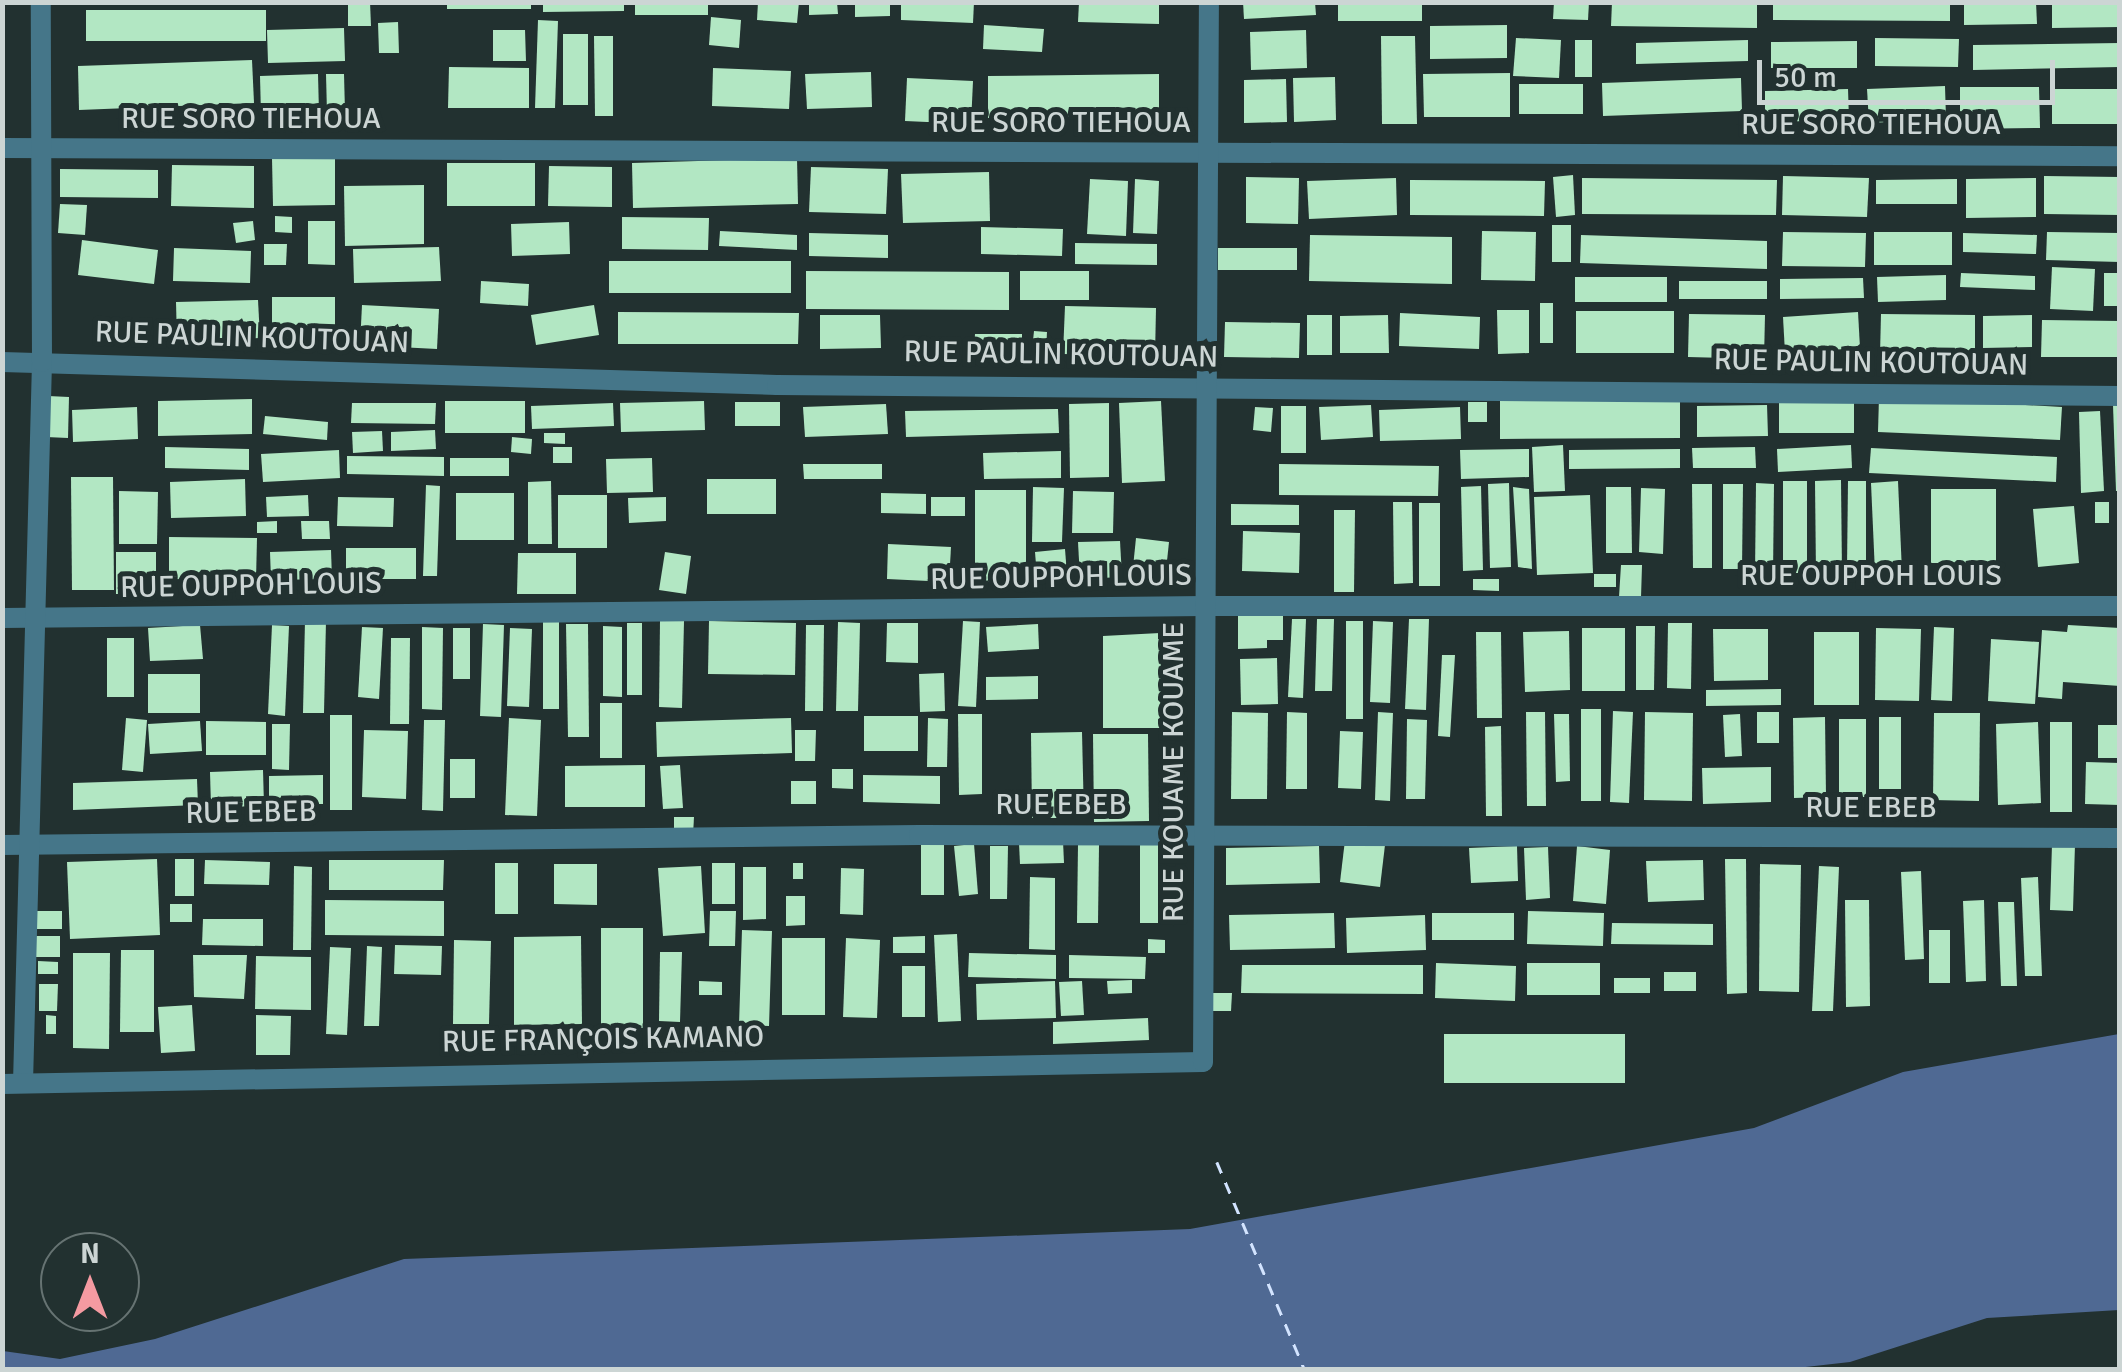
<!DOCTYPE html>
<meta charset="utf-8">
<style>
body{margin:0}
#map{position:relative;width:2122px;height:1372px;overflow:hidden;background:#223130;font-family:Signika,sans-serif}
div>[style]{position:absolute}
.water>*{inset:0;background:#4f6993}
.ferry>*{height:2.5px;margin-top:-1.25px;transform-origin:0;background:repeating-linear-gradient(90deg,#d3e4ff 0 12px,transparent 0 22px)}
.building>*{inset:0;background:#b2e7c3}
.street>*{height:20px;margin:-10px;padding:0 10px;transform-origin:10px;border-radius:10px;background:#457689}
span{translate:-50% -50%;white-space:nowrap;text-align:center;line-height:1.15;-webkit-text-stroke:10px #223130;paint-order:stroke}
.street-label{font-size:30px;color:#ccd5d4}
.frame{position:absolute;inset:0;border:5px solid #ccd5d4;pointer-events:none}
.north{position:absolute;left:40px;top:1232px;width:100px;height:100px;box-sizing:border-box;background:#223130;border:2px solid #667372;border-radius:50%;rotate:0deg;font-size:28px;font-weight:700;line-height:40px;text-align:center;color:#ccd5d4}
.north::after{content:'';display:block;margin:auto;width:35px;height:45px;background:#f49aa1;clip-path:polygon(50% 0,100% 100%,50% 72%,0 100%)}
.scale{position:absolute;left:1757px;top:60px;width:298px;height:45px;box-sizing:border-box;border:5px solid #ccd5d4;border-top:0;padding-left:12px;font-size:30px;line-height:35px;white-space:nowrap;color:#ccd5d4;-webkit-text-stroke:8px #223130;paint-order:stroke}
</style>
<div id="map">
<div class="water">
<div style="clip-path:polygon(2119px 1034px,2119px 1310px,1987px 1318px,1850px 1362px,1779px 1370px,3px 1369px,3px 1351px,60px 1359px,155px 1339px,404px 1259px,1190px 1229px,1754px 1128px,1903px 1072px)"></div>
</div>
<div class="ferry">
<div style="left:1217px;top:1162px;width:226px;rotate:67.1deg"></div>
</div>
<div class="building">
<div style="clip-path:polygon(348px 2px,370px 2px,371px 26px,348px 26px)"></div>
<div style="clip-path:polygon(447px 2px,531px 2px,531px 9px,447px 9px)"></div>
<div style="clip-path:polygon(543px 2px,624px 2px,624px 11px,543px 12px)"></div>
<div style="clip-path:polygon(635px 2px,708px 2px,708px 15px,635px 15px)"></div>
<div style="clip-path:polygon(758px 2px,799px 2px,797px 23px,757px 20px)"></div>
<div style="clip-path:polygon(809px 2px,837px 2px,838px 14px,809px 15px)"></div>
<div style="clip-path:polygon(855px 2px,890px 2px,890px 16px,855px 17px)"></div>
<div style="clip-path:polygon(901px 2px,974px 2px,973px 23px,901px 20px)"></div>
<div style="clip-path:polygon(1079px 2px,1159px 2px,1159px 24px,1078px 22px)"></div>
<div style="clip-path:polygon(1243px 2px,1315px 2px,1316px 15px,1244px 19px)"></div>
<div style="clip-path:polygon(1338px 2px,1422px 2px,1422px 21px,1338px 21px)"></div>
<div style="clip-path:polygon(1554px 2px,1589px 2px,1588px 20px,1553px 19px)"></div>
<div style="clip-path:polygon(1612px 2px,1757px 2px,1757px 28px,1611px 26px)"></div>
<div style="clip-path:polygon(1773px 2px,1950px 2px,1950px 21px,1773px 20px)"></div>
<div style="clip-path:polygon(1964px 2px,2036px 2px,2037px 24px,1964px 25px)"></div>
<div style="clip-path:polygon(2052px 3px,2120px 3px,2120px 27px,2052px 28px)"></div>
<div style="clip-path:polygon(86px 10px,266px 10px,266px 41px,86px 41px)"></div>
<div style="clip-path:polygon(711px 17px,741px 20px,739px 48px,709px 45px)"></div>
<div style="clip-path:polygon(538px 20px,558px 21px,555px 108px,535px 108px)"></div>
<div style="clip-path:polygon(398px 22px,399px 53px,379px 53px,378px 23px)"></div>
<div style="clip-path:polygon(984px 25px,1044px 29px,1042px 52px,983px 49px)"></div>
<div style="clip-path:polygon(1507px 25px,1507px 58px,1430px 59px,1430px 26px)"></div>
<div style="clip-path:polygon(344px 28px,345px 61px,268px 63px,267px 30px)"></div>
<div style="clip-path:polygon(493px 30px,525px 30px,526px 61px,493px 61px)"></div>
<div style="clip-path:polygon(1306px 30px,1307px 68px,1251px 70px,1250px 32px)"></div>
<div style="clip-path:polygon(563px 34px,588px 34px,588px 105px,563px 105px)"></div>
<div style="clip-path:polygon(594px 36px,613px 36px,613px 116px,595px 116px)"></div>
<div style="clip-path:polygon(1381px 36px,1415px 36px,1417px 124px,1382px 124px)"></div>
<div style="clip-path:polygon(1516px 38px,1561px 40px,1559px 78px,1513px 76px)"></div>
<div style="clip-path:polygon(1875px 38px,1959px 39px,1958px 67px,1875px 66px)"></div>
<div style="clip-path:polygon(1575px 40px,1592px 40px,1592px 77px,1575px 77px)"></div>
<div style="clip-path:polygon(1748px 40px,1748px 61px,1636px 64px,1636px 43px)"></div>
<div style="clip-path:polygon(1857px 41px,1857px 68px,1771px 68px,1771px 42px)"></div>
<div style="clip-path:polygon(2120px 43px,2120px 67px,1973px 70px,1973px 45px)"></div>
<div style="clip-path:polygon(252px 60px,254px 103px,79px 110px,78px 66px)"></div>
<div style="clip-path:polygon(449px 67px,529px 68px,529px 108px,448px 108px)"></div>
<div style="clip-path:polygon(713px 68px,791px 71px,789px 109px,712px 106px)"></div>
<div style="clip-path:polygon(871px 72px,872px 107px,807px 109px,805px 74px)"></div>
<div style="clip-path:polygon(1510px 73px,1510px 117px,1424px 117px,1423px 74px)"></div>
<div style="clip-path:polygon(318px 74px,319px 113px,261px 115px,260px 76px)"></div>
<div style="clip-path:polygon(326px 74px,344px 74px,345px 112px,327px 113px)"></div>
<div style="clip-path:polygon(1159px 74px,1159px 116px,988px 118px,988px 76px)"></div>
<div style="clip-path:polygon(1335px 77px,1336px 120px,1294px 122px,1293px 78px)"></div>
<div style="clip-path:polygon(907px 78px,973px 81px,971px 124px,905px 121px)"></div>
<div style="clip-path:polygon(1741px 78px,1742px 111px,1603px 116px,1602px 83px)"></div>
<div style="clip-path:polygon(1286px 79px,1287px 122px,1244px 123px,1244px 80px)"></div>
<div style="clip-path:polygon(1519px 84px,1583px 84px,1583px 114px,1519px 114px)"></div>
<div style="clip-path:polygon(1945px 86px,1946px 119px,1869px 123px,1867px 89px)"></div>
<div style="clip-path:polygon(1960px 87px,2039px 87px,2040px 128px,1960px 129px)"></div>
<div style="clip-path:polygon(1848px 89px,1849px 120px,1765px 122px,1765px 91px)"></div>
<div style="clip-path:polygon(2052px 89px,2120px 89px,2120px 124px,2052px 124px)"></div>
<div style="clip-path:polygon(272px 158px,335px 158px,335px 205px,273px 206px)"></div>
<div style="clip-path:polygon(797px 158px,798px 204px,633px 208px,632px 163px)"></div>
<div style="clip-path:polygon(447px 163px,535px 163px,535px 206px,447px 206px)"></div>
<div style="clip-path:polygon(172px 165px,254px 166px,254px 208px,171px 206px)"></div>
<div style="clip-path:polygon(549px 166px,612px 167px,612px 207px,548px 206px)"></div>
<div style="clip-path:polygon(811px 167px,888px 169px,886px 214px,809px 212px)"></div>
<div style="clip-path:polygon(60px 169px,158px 170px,158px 198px,60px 197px)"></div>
<div style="clip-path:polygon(989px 172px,990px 221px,903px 223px,901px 174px)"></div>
<div style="clip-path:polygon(1573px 175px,1575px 215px,1556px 217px,1553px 177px)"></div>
<div style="clip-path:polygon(1783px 176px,1869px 178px,1867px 217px,1782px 215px)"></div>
<div style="clip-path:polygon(2044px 176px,2120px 177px,2120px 215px,2044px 214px)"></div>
<div style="clip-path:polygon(1246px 177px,1299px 178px,1298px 224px,1246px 223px)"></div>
<div style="clip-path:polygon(1396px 178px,1397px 215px,1309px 219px,1307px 181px)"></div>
<div style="clip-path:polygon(1582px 178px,1777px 180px,1776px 215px,1582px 214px)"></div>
<div style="clip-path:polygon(2036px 178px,2036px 217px,1966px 218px,1966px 179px)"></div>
<div style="clip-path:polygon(1090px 179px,1128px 181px,1126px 236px,1087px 234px)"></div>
<div style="clip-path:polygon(1135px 179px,1159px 181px,1157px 234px,1133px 233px)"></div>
<div style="clip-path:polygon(1957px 179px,1957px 204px,1876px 204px,1876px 180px)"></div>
<div style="clip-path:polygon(1410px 180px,1545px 181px,1544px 216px,1410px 215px)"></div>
<div style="clip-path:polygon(424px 185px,424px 244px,345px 246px,344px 186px)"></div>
<div style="clip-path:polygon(60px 204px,87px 205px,85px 235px,58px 233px)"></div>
<div style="clip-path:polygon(275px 216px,292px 217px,292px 233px,275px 232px)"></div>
<div style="clip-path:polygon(622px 217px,709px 218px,708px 250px,622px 249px)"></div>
<div style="clip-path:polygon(253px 221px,255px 240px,236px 243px,233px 223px)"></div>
<div style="clip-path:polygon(308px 221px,335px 221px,335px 265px,308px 264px)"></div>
<div style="clip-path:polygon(569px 222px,570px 254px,512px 256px,511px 224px)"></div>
<div style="clip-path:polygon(1552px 225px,1571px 225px,1571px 262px,1552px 262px)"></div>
<div style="clip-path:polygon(981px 227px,1063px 229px,1062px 256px,981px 254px)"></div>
<div style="clip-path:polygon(720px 231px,797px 235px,797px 250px,719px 246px)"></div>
<div style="clip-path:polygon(1482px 231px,1536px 232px,1535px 281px,1481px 280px)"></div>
<div style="clip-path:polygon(1783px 232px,1866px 233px,1865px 267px,1782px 266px)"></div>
<div style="clip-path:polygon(1874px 232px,1952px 232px,1952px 265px,1874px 265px)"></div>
<div style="clip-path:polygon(2047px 232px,2120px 233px,2120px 262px,2046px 260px)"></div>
<div style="clip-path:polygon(809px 233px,888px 235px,888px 258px,809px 256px)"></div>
<div style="clip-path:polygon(1963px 233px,2037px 235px,2036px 254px,1963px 252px)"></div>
<div style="clip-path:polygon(1310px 235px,1452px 237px,1452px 284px,1309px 281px)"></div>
<div style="clip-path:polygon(1581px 235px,1767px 241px,1767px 269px,1580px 263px)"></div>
<div style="clip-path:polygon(82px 240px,158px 250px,154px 284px,78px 275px)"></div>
<div style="clip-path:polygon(1075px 243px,1157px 244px,1157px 265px,1075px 264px)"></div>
<div style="clip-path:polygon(264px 244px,287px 244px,286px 265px,264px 265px)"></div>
<div style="clip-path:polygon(439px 247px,441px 281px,354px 283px,353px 249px)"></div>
<div style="clip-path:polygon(174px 248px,251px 251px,250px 283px,173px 281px)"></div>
<div style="clip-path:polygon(1218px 248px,1297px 248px,1297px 270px,1218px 270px)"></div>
<div style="clip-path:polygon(609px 261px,791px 261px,791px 293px,609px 293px)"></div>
<div style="clip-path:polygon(2052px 267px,2095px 269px,2093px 311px,2050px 309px)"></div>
<div style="clip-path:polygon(806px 271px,1009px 272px,1009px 310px,806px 309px)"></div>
<div style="clip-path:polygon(1020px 271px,1089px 271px,1089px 300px,1020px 300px)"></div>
<div style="clip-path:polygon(1961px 273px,2035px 276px,2035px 290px,1960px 287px)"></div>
<div style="clip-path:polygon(2104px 273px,2120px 273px,2120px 306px,2104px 306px)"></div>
<div style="clip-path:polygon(1946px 275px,1946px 300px,1878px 302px,1877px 277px)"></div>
<div style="clip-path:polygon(1575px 277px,1667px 277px,1667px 302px,1575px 302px)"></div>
<div style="clip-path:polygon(1863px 278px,1864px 298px,1780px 299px,1780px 279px)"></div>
<div style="clip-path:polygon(481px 281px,529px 284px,528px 306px,480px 303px)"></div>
<div style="clip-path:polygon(1679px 281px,1767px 281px,1767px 299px,1679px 299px)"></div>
<div style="clip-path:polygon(272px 297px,335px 297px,335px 338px,272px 338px)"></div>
<div style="clip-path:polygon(258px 300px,260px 338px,177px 340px,176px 302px)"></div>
<div style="clip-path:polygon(1540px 303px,1553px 303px,1553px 343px,1540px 343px)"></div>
<div style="clip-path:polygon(362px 305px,439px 309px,437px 349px,360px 345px)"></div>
<div style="clip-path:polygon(594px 305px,599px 335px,536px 345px,531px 315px)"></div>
<div style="clip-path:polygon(1065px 306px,1156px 308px,1155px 356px,1063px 354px)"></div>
<div style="clip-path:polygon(1497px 310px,1529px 310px,1529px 353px,1498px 354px)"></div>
<div style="clip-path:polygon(1576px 311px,1674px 311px,1674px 353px,1576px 353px)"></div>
<div style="clip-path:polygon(618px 312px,799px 313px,798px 344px,618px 344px)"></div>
<div style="clip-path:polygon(1858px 312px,1860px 348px,1785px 353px,1783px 317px)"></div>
<div style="clip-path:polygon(1400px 313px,1480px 317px,1479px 349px,1399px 346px)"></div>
<div style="clip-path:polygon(1689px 314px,1765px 315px,1764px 359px,1688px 357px)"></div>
<div style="clip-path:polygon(1881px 314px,1975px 315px,1975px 355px,1880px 355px)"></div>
<div style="clip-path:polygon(820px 315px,880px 315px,881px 348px,820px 349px)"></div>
<div style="clip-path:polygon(1307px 315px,1332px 315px,1332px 355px,1307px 355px)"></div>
<div style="clip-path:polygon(1388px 315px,1389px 353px,1340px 353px,1340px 316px)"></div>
<div style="clip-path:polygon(2032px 315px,2032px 347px,1983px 348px,1983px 316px)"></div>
<div style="clip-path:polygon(2042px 320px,2120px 321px,2120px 357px,2041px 357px)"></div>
<div style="clip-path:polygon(1225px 322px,1300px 323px,1299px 358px,1224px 357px)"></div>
<div style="clip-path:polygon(1034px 331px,1047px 332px,1046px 351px,1032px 350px)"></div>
<div style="clip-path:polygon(975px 334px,1022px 334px,1022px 351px,974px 350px)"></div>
<div style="clip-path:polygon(48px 396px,69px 397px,68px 438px,46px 437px)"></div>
<div style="clip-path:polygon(1879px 397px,2062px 407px,2060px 440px,1878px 432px)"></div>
<div style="clip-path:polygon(252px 399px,252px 434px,158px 436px,158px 401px)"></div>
<div style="clip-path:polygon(445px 401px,525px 401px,525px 433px,445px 433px)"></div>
<div style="clip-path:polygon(704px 401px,705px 430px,621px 432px,620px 403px)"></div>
<div style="clip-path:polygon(1161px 401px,1165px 481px,1122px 483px,1119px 403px)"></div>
<div style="clip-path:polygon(1500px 401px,1680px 401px,1680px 438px,1500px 439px)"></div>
<div style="clip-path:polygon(735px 402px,780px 402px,780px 426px,735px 426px)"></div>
<div style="clip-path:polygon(1468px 402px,1487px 402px,1487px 422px,1468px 422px)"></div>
<div style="clip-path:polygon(352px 403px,436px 403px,435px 424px,351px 423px)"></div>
<div style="clip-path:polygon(613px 403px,614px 426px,532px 429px,531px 406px)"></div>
<div style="clip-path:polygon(1109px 403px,1109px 477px,1070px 478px,1069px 404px)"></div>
<div style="clip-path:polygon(1779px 403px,1854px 403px,1854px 433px,1779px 433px)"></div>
<div style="clip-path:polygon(886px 404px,888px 434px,805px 437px,803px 407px)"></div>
<div style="clip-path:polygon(1371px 405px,1373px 437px,1321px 440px,1319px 407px)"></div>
<div style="clip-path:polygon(1767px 405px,1768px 436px,1697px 437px,1697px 406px)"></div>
<div style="clip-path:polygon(2113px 405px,2120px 405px,2120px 491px,2116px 491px)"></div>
<div style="clip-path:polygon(1281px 406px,1306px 406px,1306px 453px,1281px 453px)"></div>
<div style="clip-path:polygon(137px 407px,138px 439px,73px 442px,72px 410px)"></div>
<div style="clip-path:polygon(1255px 407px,1273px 408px,1271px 432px,1253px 430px)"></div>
<div style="clip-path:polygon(1460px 407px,1461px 439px,1380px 441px,1379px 410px)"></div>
<div style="clip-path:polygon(1058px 409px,1059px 433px,906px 437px,905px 411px)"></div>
<div style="clip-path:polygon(2100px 411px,2104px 491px,2081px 493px,2079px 412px)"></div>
<div style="clip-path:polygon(265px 416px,328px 422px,327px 440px,263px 434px)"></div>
<div style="clip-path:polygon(435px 430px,436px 449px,391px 451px,391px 432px)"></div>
<div style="clip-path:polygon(382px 431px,383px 451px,353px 453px,352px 432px)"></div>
<div style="clip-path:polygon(544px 433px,565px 433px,565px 444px,544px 443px)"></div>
<div style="clip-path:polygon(512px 437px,532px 439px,531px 454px,511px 452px)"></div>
<div style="clip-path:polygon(1563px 445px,1565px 491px,1534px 492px,1532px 447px)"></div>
<div style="clip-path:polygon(1851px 445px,1852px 468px,1778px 472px,1777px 449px)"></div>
<div style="clip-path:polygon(165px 447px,249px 449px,249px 470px,165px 468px)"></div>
<div style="clip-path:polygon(553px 447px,572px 447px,572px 463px,553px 463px)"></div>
<div style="clip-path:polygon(1755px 447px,1756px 468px,1693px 468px,1692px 448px)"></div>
<div style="clip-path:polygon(1871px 448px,2057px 457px,2056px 482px,1869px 473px)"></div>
<div style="clip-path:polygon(1529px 449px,1529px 477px,1461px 479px,1460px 450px)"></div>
<div style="clip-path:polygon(1680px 449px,1680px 468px,1569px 469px,1569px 450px)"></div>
<div style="clip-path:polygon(339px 450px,340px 478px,263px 482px,261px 454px)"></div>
<div style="clip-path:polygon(1061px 451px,1061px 478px,984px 479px,983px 453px)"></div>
<div style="clip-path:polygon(347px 456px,444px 457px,444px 476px,347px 474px)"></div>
<div style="clip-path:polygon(450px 458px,509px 458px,509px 476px,450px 476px)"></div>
<div style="clip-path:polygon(652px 458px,653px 492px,607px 493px,606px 459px)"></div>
<div style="clip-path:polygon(803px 464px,882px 464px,882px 479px,804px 479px)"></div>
<div style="clip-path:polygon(1279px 464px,1439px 466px,1438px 496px,1279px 495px)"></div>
<div style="clip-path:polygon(71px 477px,113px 477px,114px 590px,72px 590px)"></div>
<div style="clip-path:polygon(245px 479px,246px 516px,171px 518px,170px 482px)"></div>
<div style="clip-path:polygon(707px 479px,776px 479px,776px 514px,707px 514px)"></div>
<div style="clip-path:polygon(1841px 480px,1842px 574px,1816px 575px,1815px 481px)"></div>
<div style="clip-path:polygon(551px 481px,552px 544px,528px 544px,528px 482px)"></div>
<div style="clip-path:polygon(1783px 481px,1807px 481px,1807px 573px,1783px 573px)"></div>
<div style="clip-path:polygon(1848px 481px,1866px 481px,1866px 569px,1847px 569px)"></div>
<div style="clip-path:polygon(1898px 481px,1902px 572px,1875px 573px,1871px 483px)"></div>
<div style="clip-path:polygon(1509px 483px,1511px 567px,1490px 568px,1488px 484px)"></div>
<div style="clip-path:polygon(1756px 483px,1774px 484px,1773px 575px,1755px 575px)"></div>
<div style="clip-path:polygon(1692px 484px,1712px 484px,1712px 568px,1693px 568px)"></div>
<div style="clip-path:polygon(1723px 484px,1743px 484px,1742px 569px,1723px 569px)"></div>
<div style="clip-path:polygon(426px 485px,440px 486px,437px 576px,423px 576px)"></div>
<div style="clip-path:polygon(1481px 486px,1483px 570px,1463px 571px,1461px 487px)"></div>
<div style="clip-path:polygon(1033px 487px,1064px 488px,1062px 542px,1032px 542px)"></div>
<div style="clip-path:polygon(1513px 487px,1529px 489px,1532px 569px,1518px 567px)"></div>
<div style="clip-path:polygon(1606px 487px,1631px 487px,1632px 553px,1606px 553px)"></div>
<div style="clip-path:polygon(1641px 488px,1665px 489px,1663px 554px,1639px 552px)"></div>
<div style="clip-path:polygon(1931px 489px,1996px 489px,1996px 563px,1931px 563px)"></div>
<div style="clip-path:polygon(975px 490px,1026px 490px,1026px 582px,975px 582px)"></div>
<div style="clip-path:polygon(119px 491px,158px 492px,157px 544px,119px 544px)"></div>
<div style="clip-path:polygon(1073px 491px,1114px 492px,1113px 533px,1072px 533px)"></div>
<div style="clip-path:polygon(456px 493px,514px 493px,514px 540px,456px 540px)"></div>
<div style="clip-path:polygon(881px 493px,926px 494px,926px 514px,881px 513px)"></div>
<div style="clip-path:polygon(308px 495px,309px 516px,267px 517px,266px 497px)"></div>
<div style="clip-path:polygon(558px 495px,607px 495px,607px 548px,558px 548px)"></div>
<div style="clip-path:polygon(1590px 495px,1593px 573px,1537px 575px,1534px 497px)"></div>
<div style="clip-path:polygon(338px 497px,394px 498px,393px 527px,337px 526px)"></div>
<div style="clip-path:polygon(666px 497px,666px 521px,629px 523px,628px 498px)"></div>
<div style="clip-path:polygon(931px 497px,965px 497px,965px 516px,931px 516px)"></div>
<div style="clip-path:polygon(1393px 502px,1412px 502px,1413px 583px,1394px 584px)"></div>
<div style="clip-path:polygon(2095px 502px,2109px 502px,2109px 523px,2095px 523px)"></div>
<div style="clip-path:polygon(1419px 503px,1440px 503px,1440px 586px,1419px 586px)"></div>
<div style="clip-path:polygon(1231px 504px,1299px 505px,1299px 525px,1231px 525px)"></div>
<div style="clip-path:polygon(2074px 506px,2079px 563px,2038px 567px,2033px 509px)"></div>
<div style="clip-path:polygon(1334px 510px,1355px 510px,1354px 592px,1334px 592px)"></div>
<div style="clip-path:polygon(277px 521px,277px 533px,257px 533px,257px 522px)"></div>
<div style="clip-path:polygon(301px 521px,329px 521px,330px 539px,302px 539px)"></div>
<div style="clip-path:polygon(1243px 531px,1300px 533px,1299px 573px,1242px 571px)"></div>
<div style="clip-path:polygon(169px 537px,257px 538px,256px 580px,169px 579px)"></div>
<div style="clip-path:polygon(1136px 538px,1169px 542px,1165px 580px,1132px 577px)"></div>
<div style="clip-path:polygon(1120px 541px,1122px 577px,1080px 579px,1078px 542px)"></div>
<div style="clip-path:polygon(888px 544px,951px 547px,949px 582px,887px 579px)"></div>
<div style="clip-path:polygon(346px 548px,416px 548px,416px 579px,346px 579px)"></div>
<div style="clip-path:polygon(1065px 549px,1067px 575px,1037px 577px,1035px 552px)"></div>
<div style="clip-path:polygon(331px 550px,332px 579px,271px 580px,270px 552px)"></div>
<div style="clip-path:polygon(116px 552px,156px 552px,156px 594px,116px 594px)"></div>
<div style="clip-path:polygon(665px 552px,691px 556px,686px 594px,659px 590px)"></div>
<div style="clip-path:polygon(518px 553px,576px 553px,576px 594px,517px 594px)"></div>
<div style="clip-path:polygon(1621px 565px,1642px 565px,1641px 598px,1619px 597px)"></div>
<div style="clip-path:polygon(1594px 574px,1616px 574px,1616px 587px,1594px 587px)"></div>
<div style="clip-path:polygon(1473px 579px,1499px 579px,1499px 591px,1473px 590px)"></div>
<div style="clip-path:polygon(1283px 613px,1283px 640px,1267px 640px,1267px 648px,1238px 649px,1238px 614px)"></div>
<div style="clip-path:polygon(1292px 619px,1306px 619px,1303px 698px,1288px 697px)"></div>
<div style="clip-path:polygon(1317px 619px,1334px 619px,1332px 691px,1315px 691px)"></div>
<div style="clip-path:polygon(1409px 619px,1429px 619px,1426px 710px,1405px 709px)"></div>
<div style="clip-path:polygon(305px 620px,326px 620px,324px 713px,303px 713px)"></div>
<div style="clip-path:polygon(543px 621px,559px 621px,559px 709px,543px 709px)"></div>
<div style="clip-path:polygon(660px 621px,684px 621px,682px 708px,659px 707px)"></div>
<div style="clip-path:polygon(709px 621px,796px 623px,795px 675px,708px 674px)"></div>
<div style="clip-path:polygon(963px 621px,980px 622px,976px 707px,958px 706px)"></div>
<div style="clip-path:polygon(1346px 621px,1363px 621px,1363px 719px,1346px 719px)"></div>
<div style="clip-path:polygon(1373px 621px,1393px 622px,1390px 703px,1370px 702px)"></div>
<div style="clip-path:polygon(838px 622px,860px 623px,858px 711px,836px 711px)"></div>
<div style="clip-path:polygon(627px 623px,642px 623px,642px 695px,627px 695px)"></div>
<div style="clip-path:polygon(887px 623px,918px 623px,918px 663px,886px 662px)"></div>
<div style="clip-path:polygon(1668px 623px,1692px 623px,1691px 689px,1667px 688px)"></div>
<div style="clip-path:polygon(483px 624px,504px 625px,501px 717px,480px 716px)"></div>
<div style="clip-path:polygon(566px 624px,588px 624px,589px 737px,568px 737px)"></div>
<div style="clip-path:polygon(1038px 624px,1039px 649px,988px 652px,986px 627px)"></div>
<div style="clip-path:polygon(200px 625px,203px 659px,150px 661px,148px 628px)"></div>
<div style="clip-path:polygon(272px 625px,289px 626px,285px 716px,268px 714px)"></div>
<div style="clip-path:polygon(806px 625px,824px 625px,823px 711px,805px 711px)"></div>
<div style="clip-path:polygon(2068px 625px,2120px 628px,2120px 686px,2063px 682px,2062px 699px,2038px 697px,2042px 630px,2067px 632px)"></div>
<div style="clip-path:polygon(603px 626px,622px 627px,622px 697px,603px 696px)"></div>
<div style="clip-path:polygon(1636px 626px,1655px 626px,1654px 690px,1636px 690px)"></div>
<div style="clip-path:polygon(362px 627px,383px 628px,379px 699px,358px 697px)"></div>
<div style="clip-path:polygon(422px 627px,443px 628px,442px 710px,422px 709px)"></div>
<div style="clip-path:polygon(1934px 627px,1954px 628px,1952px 701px,1931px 700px)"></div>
<div style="clip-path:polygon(453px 628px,470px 628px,470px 679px,453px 679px)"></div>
<div style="clip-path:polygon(510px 628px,532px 629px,529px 707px,507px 706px)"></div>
<div style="clip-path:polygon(1582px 628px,1625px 628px,1625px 691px,1582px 691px)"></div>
<div style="clip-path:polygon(1876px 628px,1921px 629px,1919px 701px,1875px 700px)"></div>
<div style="clip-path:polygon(1713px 629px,1768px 629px,1768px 680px,1714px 681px)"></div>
<div style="clip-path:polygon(1569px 631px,1570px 690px,1525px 692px,1523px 632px)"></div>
<div style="clip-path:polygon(1476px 632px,1501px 632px,1502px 718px,1477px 718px)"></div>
<div style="clip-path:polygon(1814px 632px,1859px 632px,1859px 705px,1814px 705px)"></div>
<div style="clip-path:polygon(1160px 633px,1162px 728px,1103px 728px,1103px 636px)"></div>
<div style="clip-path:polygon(107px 638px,134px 638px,134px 697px,107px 697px)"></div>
<div style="clip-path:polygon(391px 638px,410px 638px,409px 724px,390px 724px)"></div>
<div style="clip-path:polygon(1991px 639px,2039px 642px,2035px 704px,1988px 701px)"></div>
<div style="clip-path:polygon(1442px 655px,1455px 655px,1450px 737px,1438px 736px)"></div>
<div style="clip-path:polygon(1277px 658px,1278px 704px,1241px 705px,1240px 659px)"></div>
<div style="clip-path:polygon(944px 673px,945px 711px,920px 712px,919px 674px)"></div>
<div style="clip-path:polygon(148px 674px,200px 674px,200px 713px,148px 713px)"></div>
<div style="clip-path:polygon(1038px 676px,1038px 699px,986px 700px,986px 677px)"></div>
<div style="clip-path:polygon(1781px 689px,1781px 705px,1706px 706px,1706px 690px)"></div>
<div style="clip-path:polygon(600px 703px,622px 703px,622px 758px,600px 758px)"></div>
<div style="clip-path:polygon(1581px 709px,1601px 709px,1601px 801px,1581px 801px)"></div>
<div style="clip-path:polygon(1613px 711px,1633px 712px,1629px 803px,1610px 802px)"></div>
<div style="clip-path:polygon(1232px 712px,1268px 713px,1267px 799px,1231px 799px)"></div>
<div style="clip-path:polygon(1287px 712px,1307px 713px,1307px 789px,1286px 789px)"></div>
<div style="clip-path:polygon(1378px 712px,1393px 713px,1390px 801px,1375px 800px)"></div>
<div style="clip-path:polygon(1526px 712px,1545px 712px,1546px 806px,1527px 806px)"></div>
<div style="clip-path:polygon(1645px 712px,1693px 713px,1692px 801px,1644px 800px)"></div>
<div style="clip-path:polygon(1757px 712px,1779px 712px,1779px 743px,1757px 743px)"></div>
<div style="clip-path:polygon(1934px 713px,1980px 713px,1979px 801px,1933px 800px)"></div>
<div style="clip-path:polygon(958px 714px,982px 714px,982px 794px,959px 795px)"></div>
<div style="clip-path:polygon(1554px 714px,1569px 714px,1570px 781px,1556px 782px)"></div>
<div style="clip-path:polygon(1740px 714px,1742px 756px,1725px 757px,1723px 715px)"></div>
<div style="clip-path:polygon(330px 715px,352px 715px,352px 810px,330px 810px)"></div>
<div style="clip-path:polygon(864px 716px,918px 716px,918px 751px,864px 751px)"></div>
<div style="clip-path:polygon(1825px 717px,1826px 797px,1794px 798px,1793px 718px)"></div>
<div style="clip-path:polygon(1879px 717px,1901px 717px,1901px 789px,1879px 789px)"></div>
<div style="clip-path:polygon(126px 718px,147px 720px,143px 772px,122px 770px)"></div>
<div style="clip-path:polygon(509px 718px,541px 720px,537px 816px,505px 815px)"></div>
<div style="clip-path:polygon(791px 718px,792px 753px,657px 757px,656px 722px)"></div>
<div style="clip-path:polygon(928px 718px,948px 719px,947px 767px,927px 767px)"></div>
<div style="clip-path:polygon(1407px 719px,1427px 720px,1425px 799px,1406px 799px)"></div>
<div style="clip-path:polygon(1839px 719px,1866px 719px,1866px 797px,1839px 797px)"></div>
<div style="clip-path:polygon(424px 720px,445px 720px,443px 811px,422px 810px)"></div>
<div style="clip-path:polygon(200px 721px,202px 751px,150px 754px,148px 724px)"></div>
<div style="clip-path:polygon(206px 721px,266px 722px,266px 755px,206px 755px)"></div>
<div style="clip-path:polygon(2038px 722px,2041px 803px,1998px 805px,1996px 724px)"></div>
<div style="clip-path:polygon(2050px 722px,2072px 722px,2072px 812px,2050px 812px)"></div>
<div style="clip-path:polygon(272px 724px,290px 724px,289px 770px,272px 769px)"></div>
<div style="clip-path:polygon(2098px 725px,2120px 725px,2120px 758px,2098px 758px)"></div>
<div style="clip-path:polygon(1501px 726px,1502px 816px,1486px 816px,1485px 727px)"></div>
<div style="clip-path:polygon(364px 730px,408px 731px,406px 799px,362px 797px)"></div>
<div style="clip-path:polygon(795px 730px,816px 730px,815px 761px,795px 761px)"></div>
<div style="clip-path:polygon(1340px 731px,1363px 732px,1361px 789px,1338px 788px)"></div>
<div style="clip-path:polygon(1082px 732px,1084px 818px,1032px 818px,1031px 733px)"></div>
<div style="clip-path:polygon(1093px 734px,1148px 734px,1149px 821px,1094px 822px)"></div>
<div style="clip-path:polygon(450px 759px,475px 759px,475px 798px,450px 798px)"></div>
<div style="clip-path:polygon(2086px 762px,2120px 763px,2120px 805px,2085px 804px)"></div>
<div style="clip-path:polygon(645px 765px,645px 807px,565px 807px,565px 766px)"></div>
<div style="clip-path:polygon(680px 765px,683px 808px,663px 809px,660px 766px)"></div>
<div style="clip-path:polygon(1771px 767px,1771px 802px,1703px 804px,1702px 768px)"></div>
<div style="clip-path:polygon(832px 769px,853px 769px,853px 789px,832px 788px)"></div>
<div style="clip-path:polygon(263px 770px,264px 806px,211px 807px,210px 772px)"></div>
<div style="clip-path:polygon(323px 775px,323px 804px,269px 804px,269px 776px)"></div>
<div style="clip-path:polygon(863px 775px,940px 776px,940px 804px,863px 802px)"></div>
<div style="clip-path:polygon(197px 779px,198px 805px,73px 810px,73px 783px)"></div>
<div style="clip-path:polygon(791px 781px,816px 781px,816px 804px,791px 804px)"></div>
<div style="clip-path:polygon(674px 817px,694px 817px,693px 835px,674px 835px)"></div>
<div style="clip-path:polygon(921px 838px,944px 838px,944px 895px,921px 895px)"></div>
<div style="clip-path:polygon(1345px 840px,1385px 845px,1380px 887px,1340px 882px)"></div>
<div style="clip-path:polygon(1063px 841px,1064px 863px,1020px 864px,1019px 843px)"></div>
<div style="clip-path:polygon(1140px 842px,1158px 842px,1158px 923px,1140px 923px)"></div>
<div style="clip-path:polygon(974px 844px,978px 894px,959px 896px,954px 846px)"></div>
<div style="clip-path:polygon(1078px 844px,1099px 845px,1098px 923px,1077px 923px)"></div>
<div style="clip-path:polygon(2052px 844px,2075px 844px,2073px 911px,2050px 910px)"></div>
<div style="clip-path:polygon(990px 846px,1008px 846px,1007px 899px,990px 899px)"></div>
<div style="clip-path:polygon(1319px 846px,1320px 883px,1226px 885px,1226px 848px)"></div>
<div style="clip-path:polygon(1517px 846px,1518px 881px,1471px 883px,1469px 848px)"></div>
<div style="clip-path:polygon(1577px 846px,1610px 850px,1606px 904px,1573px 901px)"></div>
<div style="clip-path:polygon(1548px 847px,1550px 898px,1526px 900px,1524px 848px)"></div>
<div style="clip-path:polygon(157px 859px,160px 935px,70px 939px,67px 862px)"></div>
<div style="clip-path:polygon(175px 859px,194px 859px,194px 896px,175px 896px)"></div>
<div style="clip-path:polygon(1725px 859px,1746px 859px,1747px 993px,1727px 994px)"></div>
<div style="clip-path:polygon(205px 860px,270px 862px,269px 885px,204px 884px)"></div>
<div style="clip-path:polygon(329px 860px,444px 860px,443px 890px,329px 890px)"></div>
<div style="clip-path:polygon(1703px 860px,1704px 900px,1648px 902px,1646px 861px)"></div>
<div style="clip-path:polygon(495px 863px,518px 863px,518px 914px,495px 914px)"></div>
<div style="clip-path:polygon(712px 863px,735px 863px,735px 904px,712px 904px)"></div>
<div style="clip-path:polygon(793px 863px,803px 863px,803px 879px,793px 879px)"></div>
<div style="clip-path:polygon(554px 864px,597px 864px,597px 905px,554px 904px)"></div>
<div style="clip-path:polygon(1760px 864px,1801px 865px,1799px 992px,1759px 991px)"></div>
<div style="clip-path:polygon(294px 866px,312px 867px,311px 950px,293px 950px)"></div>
<div style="clip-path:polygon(701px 866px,705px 933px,663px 936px,658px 868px)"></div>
<div style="clip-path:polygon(1819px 866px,1839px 867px,1833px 1011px,1812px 1011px)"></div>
<div style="clip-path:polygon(743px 867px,766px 867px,766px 919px,743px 920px)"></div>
<div style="clip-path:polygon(841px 868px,864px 869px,863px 915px,840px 914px)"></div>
<div style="clip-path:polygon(1921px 871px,1924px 959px,1905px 960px,1901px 872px)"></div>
<div style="clip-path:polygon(1030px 877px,1055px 878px,1055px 950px,1029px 949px)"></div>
<div style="clip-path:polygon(2038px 877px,2042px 976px,2025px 976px,2021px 878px)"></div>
<div style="clip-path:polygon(786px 896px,805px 896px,805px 925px,786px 926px)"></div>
<div style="clip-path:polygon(325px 900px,444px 901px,444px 936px,325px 935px)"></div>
<div style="clip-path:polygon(1845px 900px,1869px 900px,1870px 1006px,1846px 1007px)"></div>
<div style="clip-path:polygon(1984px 900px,1986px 981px,1966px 982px,1963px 901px)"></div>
<div style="clip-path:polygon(1998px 902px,2014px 902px,2017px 986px,2001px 986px)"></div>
<div style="clip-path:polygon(170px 904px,192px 904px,192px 922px,170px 922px)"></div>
<div style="clip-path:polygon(37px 911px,62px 911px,62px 929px,37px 929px)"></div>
<div style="clip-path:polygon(710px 911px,736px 911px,735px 946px,709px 946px)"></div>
<div style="clip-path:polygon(1528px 911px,1604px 913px,1603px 946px,1527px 944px)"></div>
<div style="clip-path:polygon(1334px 913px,1335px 948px,1230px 950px,1229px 915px)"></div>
<div style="clip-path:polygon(1432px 913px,1514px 913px,1514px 940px,1432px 940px)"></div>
<div style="clip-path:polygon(1425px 915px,1426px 950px,1347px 953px,1346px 918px)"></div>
<div style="clip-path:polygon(203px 919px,263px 919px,263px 946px,202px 945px)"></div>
<div style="clip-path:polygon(1612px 923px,1713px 924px,1713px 945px,1611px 944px)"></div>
<div style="clip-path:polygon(601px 928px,643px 928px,643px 1028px,601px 1028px)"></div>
<div style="clip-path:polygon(742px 930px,772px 931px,769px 1026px,739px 1025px)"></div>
<div style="clip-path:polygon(1929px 930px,1950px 930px,1950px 983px,1929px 983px)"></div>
<div style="clip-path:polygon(957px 934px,961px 1021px,938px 1022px,934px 935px)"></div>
<div style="clip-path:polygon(33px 936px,60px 936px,60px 957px,33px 957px)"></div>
<div style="clip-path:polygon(581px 936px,582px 1024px,514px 1025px,514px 937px)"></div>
<div style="clip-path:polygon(925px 936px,925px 953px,893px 953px,893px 937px)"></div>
<div style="clip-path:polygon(782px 938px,825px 938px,825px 1015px,782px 1015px)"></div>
<div style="clip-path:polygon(846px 938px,880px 940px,877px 1018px,843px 1017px)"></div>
<div style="clip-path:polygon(1148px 939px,1165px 940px,1165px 953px,1148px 953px)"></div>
<div style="clip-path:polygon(454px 940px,491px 941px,489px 1024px,453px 1024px)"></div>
<div style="clip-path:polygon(395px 945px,442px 946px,441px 975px,394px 974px)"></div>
<div style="clip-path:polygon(367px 946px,382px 947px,379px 1026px,364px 1026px)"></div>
<div style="clip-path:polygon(330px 947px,351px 948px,347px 1035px,326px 1034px)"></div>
<div style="clip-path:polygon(121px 950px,154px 950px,154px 1032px,120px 1032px)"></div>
<div style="clip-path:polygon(660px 952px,682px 952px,680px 1022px,659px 1021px)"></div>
<div style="clip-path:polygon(73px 953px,110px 953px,109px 1049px,73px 1048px)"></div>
<div style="clip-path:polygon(969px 953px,1056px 955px,1056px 979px,968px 977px)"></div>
<div style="clip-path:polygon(193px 955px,247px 955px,244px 999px,194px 997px)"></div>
<div style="clip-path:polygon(1069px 955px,1146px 957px,1145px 979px,1069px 978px)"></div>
<div style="clip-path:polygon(256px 956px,311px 957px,311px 1010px,255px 1009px)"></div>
<div style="clip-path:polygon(38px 961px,58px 962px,58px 974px,38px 974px)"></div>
<div style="clip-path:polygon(1436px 963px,1516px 966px,1515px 1001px,1435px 998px)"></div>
<div style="clip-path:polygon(1527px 963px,1600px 963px,1600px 995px,1527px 995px)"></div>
<div style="clip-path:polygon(1242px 965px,1423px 965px,1423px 994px,1241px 993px)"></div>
<div style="clip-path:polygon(902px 966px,925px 966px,925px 1017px,902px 1017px)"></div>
<div style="clip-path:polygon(1664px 972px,1696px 972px,1696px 991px,1664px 991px)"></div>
<div style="clip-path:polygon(1614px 978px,1650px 978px,1650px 993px,1614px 993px)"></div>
<div style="clip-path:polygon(1132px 980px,1132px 993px,1108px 994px,1107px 981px)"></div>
<div style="clip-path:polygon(699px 981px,722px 982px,722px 995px,699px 995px)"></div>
<div style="clip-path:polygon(1055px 981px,1056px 1018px,977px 1020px,976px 984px)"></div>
<div style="clip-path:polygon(1082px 981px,1084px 1015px,1061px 1016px,1059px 982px)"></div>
<div style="clip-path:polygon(39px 984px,58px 984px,57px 1011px,39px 1011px)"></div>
<div style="clip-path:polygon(1213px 993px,1232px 993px,1231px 1011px,1213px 1011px)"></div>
<div style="clip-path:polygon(192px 1005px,195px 1051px,161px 1053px,158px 1007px)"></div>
<div style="clip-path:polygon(46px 1015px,56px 1016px,56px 1034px,46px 1034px)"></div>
<div style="clip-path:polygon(256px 1015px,291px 1016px,290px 1055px,256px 1055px)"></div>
<div style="clip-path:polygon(1148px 1018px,1149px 1040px,1053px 1044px,1053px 1022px)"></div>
<div style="clip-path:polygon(1444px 1034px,1625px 1034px,1625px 1083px,1444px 1083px)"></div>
</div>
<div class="street">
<div style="left:2px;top:148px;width:2118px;rotate:0.22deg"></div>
<div style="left:2px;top:362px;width:775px;rotate:1.7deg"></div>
<div style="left:777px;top:385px;width:1343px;rotate:0.47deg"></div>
<div style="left:2px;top:618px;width:1203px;rotate:-0.57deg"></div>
<div style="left:1205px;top:606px;width:915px"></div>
<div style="left:2px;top:845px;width:917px;rotate:-0.62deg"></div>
<div style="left:919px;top:835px;width:1201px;rotate:0.14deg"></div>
<div style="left:23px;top:1083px;width:721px;rotate:-88.49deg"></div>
<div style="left:42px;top:362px;width:360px;rotate:-90.2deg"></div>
<div style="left:2px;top:1084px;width:1201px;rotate:-1.05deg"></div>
<div style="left:1203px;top:1062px;width:1060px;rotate:-89.68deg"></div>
</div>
<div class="street-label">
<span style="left:251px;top:119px">RUE SORO TIEHOUA</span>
<span style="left:1061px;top:123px">RUE SORO TIEHOUA</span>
<span style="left:1871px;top:125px">RUE SORO TIEHOUA</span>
<span style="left:252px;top:338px;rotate:2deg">RUE PAULIN KOUTOUAN</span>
<span style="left:1061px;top:355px;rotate:1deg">RUE PAULIN KOUTOUAN</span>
<span style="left:1871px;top:363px;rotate:1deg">RUE PAULIN KOUTOUAN</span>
<span style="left:1871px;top:576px">RUE OUPPOH LOUIS</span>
<span style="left:1061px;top:578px;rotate:-1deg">RUE OUPPOH LOUIS</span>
<span style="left:251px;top:586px;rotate:-1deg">RUE OUPPOH LOUIS</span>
<span style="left:1174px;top:772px;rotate:-90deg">RUE KOUAME KOUAME</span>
<span style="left:1061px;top:805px">RUE EBEB</span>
<span style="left:1871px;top:808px">RUE EBEB</span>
<span style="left:251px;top:813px;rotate:-1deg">RUE EBEB</span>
<span style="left:603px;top:1040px;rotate:-1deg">RUE FRANÇOIS KAMANO</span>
</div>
<div class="frame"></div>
<div class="north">N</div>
<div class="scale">50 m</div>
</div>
